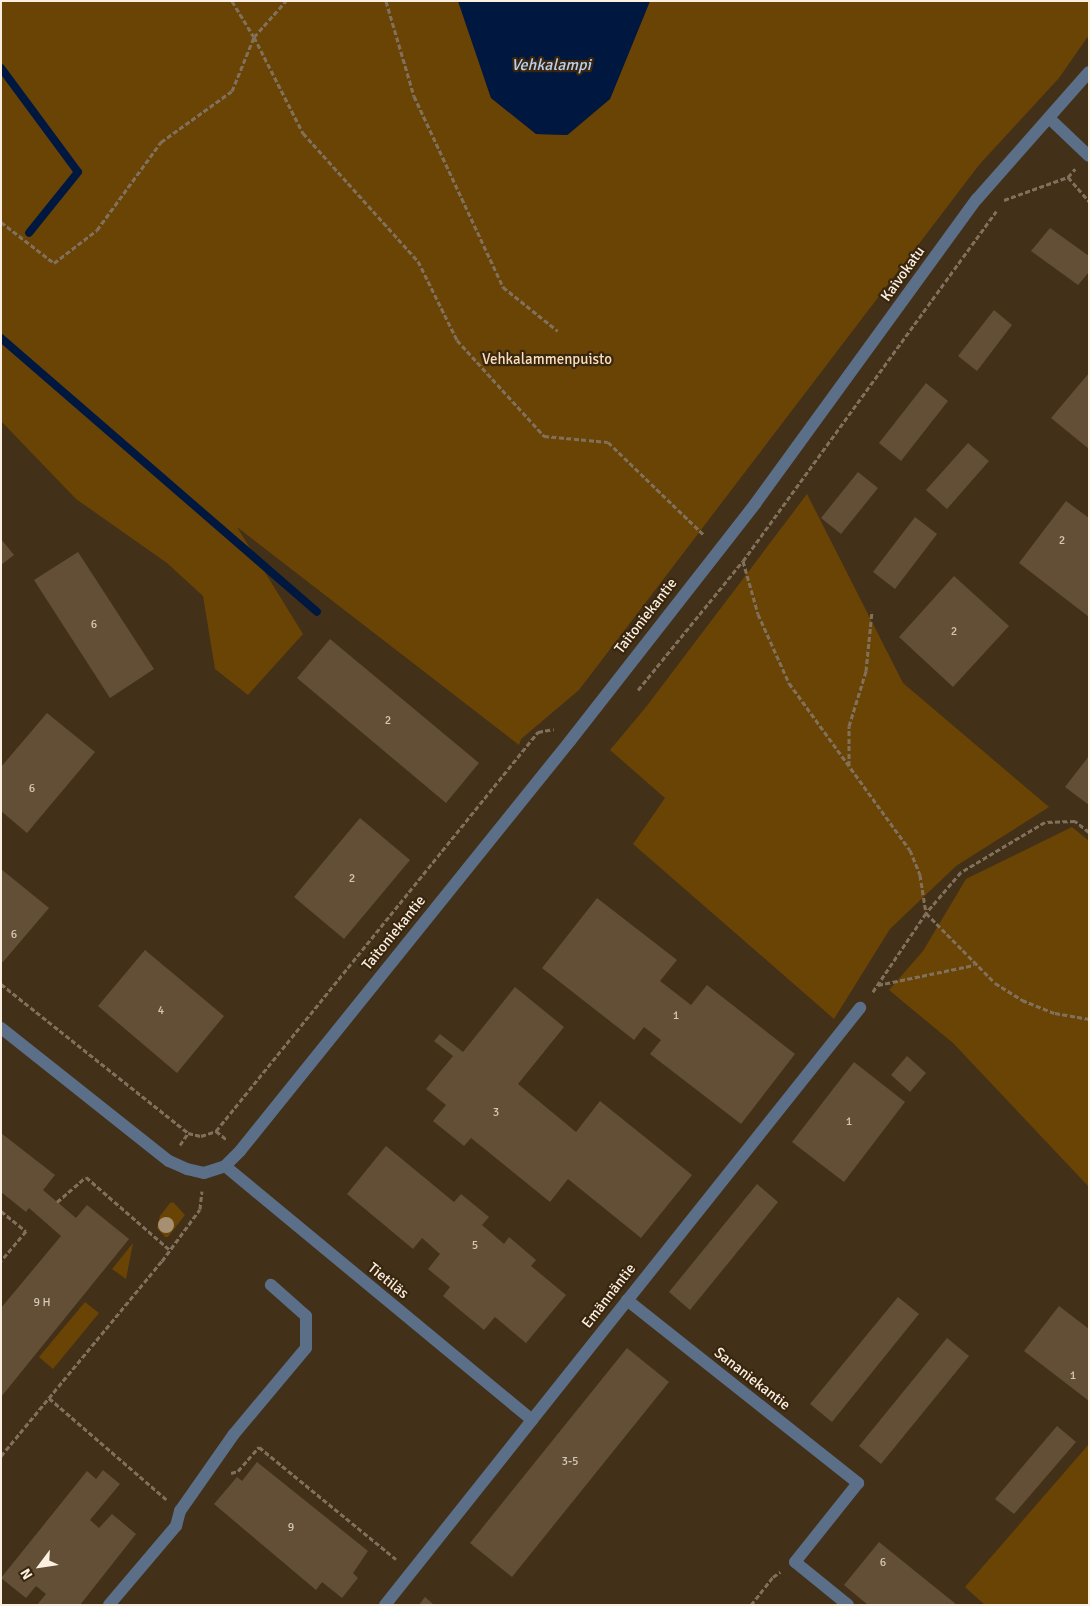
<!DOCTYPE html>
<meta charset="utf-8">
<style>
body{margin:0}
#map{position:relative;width:1090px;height:1606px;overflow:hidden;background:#423018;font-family:Signika,sans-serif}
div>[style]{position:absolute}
.green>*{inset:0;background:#6a4405}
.water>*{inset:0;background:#00173f}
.stream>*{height:8px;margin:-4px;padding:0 4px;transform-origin:4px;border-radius:4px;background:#00173f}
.building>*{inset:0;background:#624f36}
.path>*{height:3px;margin-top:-1.5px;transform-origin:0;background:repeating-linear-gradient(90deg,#81715c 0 5px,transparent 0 7.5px)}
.lane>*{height:12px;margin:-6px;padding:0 6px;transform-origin:6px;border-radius:6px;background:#5b6f89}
.street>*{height:12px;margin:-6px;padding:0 6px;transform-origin:6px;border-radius:6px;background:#5b6f89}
.trees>*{width:16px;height:16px;margin:-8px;border-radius:50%;background:#a79072}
span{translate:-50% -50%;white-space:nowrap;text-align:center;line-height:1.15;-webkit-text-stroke:4.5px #38260e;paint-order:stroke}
.number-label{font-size:12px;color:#d5c7b6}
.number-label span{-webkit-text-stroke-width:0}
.street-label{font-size:15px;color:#fbefe1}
.park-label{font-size:15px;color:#fadebc}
.water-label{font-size:16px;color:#b8d1f3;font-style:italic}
.frame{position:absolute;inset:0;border:2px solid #fbefe1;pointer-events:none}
.north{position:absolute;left:15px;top:1541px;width:50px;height:50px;-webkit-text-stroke:4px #38260e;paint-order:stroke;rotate:239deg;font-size:14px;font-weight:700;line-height:20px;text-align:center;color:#fbefe1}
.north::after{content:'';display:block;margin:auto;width:18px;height:22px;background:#fbefe1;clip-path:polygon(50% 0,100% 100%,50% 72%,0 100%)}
</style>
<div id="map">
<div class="green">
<div style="clip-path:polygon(1px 1px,458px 1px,491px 98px,536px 134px,568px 135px,610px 99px,650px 1px,1089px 1px,1089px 35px,1059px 78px,979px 165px,579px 690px,521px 739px,519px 745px,237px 527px,303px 634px,248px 695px,215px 669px,203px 596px,167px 563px,76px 499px,1px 421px)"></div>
<div style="clip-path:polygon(807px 494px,903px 683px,1049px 807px,956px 866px,890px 929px,834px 1019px,633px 844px,665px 798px,610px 750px,646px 707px)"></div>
<div style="clip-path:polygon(1072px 827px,1089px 841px,1089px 1187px,953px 1043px,889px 990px,923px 951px,966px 879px)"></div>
<div style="clip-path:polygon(173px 1202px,185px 1215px,168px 1237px,165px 1237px,157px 1228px,160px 1216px,170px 1203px)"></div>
<div style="clip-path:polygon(133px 1243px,126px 1279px,112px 1269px)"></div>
<div style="clip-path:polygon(85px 1302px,99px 1313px,53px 1369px,39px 1357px)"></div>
<div style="clip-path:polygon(1089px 1444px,1089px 1605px,985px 1605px,965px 1587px)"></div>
</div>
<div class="water">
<div style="clip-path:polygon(458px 1px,650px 1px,610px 99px,567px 135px,536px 134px,491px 98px)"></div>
</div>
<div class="stream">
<div style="left:1px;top:68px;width:129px;rotate:53.5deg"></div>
<div style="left:78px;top:172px;width:78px;rotate:128.8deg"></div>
<div style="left:1px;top:338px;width:418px;rotate:40.9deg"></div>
</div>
<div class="building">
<div style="clip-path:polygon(1050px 228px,1089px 256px,1089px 272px,1078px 285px,1031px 251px)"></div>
<div style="clip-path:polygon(994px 310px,1012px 325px,977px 371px,958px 356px)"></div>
<div style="clip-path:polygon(1089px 373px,1089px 449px,1051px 418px)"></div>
<div style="clip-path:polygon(926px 383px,948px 401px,901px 461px,879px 443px)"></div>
<div style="clip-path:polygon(968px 443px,989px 461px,947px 509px,926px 490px)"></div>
<div style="clip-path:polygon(858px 472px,878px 488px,841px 534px,821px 518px)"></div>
<div style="clip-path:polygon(1066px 501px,1089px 518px,1089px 617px,1019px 563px)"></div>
<div style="clip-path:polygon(915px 517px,937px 534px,895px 589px,873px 572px)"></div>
<div style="clip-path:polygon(1px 539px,14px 555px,1px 565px)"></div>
<div style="clip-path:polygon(78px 552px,154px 669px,110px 698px,34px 580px)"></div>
<div style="clip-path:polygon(954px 576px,1009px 626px,953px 687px,899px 637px)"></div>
<div style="clip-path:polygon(330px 639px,479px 763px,446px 803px,297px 678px)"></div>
<div style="clip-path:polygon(47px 713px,95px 752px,27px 833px,1px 811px,1px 767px)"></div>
<div style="clip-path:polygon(1089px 756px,1089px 805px,1065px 787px)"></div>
<div style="clip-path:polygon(360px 818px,410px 860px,344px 939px,294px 897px)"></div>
<div style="clip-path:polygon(1px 869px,49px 908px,3px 962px,1px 961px)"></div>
<div style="clip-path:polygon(597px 898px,677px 960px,660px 981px,691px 1005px,707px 985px,795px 1054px,741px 1124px,650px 1054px,661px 1040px,644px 1027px,634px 1040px,542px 968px)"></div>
<div style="clip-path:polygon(145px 950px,224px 1016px,177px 1073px,98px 1006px)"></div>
<div style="clip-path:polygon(515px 987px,564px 1027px,518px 1084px,576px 1132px,600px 1101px,692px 1175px,641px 1238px,568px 1179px,550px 1202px,471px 1138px,464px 1146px,433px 1121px,446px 1105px,426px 1089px,453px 1056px,434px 1041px,440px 1034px,463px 1052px)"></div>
<div style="clip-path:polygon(907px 1056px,926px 1073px,910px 1092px,891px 1075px)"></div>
<div style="clip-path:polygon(854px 1062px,905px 1102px,844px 1182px,792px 1142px)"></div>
<div style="clip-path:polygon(1px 1133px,55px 1175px,43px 1190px,76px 1218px,87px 1205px,129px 1239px,1px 1397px,1px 1308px,61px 1236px,29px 1208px,26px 1212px,1px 1192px)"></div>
<div style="clip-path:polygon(386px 1146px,454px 1202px,461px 1194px,489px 1217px,482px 1225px,504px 1244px,509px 1237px,536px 1260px,531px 1266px,566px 1295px,526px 1343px,495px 1317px,484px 1330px,443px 1296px,450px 1287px,428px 1269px,440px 1254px,422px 1238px,413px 1249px,347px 1194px)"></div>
<div style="clip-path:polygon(757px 1184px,778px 1202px,690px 1310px,669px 1292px)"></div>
<div style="clip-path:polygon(898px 1297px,919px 1314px,832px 1422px,810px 1404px)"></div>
<div style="clip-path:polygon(1059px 1306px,1089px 1329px,1089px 1401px,1024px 1351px)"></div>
<div style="clip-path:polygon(947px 1338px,969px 1356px,881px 1464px,859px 1446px)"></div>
<div style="clip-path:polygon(627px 1348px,669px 1382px,512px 1577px,470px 1543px)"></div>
<div style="clip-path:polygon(1057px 1426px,1076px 1442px,1014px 1514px,995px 1499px)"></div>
<div style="clip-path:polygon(257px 1462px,368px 1551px,353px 1573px,358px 1578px,342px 1598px,322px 1582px,316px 1590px,214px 1504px,237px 1477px,242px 1481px)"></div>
<div style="clip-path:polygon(103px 1470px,120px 1484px,90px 1520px,99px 1528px,112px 1514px,136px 1534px,80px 1605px,37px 1605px,46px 1594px,36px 1586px,26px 1598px,1px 1578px,87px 1471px,96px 1479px)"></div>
<div style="clip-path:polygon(879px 1542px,957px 1605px,868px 1605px,844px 1585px)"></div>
<div style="clip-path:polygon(425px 1597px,434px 1605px,419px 1605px)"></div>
</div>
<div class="path">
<div style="left:232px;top:1px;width:42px;rotate:58.6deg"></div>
<div style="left:254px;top:37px;width:108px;rotate:63deg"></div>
<div style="left:303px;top:133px;width:172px;rotate:48.1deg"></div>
<div style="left:418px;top:261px;width:88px;rotate:63.7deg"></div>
<div style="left:457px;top:340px;width:130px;rotate:47.8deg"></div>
<div style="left:544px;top:436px;width:64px;rotate:5.4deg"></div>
<div style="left:608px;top:442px;width:135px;rotate:44.1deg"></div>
<div style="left:386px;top:1px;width:99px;rotate:73.6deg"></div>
<div style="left:414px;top:96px;width:211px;rotate:65deg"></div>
<div style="left:503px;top:287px;width:70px;rotate:38.7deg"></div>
<div style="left:1068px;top:177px;width:32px;rotate:49deg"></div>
<div style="left:1004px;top:200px;width:68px;rotate:-19.8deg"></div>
<div style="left:1068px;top:177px;width:11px;rotate:-49deg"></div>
<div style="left:1px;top:222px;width:67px;rotate:37.7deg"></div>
<div style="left:54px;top:263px;width:54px;rotate:-37.5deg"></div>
<div style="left:97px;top:230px;width:109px;rotate:-54deg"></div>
<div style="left:161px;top:142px;width:87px;rotate:-35.7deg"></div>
<div style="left:232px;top:91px;width:58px;rotate:-67.8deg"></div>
<div style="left:254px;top:37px;width:48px;rotate:-48.4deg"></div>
<div style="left:743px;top:561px;width:55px;rotate:74.2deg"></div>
<div style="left:758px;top:614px;width:76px;rotate:65.8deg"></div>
<div style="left:789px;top:683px;width:206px;rotate:54.1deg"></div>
<div style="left:910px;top:850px;width:27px;rotate:68deg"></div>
<div style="left:920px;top:875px;width:38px;rotate:81deg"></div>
<div style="left:926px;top:913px;width:97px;rotate:124deg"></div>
<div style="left:638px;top:690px;width:166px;rotate:-50.9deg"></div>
<div style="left:743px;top:561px;width:432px;rotate:-54.1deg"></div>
<div style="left:849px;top:766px;width:40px;rotate:-90deg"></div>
<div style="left:849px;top:726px;width:58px;rotate:-72.8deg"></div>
<div style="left:866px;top:671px;width:60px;rotate:-84.3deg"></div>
<div style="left:1089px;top:832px;width:18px;rotate:-142deg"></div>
<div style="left:1075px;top:821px;width:30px;rotate:178deg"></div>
<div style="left:1045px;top:822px;width:98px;rotate:149.2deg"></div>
<div style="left:961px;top:872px;width:54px;rotate:130.5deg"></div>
<div style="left:926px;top:913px;width:98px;rotate:45.4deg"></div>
<div style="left:995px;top:983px;width:32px;rotate:32deg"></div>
<div style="left:1022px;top:1000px;width:35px;rotate:22deg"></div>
<div style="left:1055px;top:1013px;width:35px;rotate:10deg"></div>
<div style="left:1px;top:984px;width:239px;rotate:38.5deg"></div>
<div style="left:188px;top:1133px;width:13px;rotate:13deg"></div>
<div style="left:201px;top:1136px;width:16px;rotate:-18deg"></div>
<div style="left:216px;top:1131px;width:513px;rotate:-51.1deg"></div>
<div style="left:538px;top:732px;width:16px;rotate:-11deg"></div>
<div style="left:878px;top:985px;width:98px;rotate:-11.8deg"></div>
<div style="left:216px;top:1131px;width:13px;rotate:39deg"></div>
<div style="left:180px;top:1145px;width:14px;rotate:-56deg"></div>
<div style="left:57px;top:1202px;width:38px;rotate:-41deg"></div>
<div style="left:86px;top:1177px;width:111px;rotate:41deg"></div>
<div style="left:1px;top:1211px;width:32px;rotate:39deg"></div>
<div style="left:26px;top:1231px;width:39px;rotate:130deg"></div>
<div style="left:49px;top:1398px;width:155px;rotate:40.8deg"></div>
<div style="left:1px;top:1456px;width:253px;rotate:-50.5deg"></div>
<div style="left:162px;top:1261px;width:64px;rotate:-53.8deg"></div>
<div style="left:200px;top:1209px;width:18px;rotate:-84deg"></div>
<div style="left:231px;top:1473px;width:7px;rotate:-16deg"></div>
<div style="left:238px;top:1471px;width:32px;rotate:-49deg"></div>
<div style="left:259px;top:1447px;width:177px;rotate:39.3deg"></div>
<div style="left:751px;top:1605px;width:36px;rotate:-52deg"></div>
<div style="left:773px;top:1577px;width:9px;rotate:-36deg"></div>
</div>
<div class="lane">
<div style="left:109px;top:1605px;width:104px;rotate:-49.7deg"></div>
<div style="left:176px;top:1526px;width:16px;rotate:-75deg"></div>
<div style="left:180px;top:1511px;width:94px;rotate:-55deg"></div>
<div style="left:234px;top:1434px;width:112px;rotate:-50.1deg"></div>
<div style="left:306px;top:1348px;width:32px;rotate:-90deg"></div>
<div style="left:306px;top:1316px;width:47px;rotate:-138.5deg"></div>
<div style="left:385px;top:1605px;width:236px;rotate:-51.5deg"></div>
<div style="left:848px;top:1605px;width:68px;rotate:-140.9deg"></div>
<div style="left:795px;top:1562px;width:101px;rotate:-51.4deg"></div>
</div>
<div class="street">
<div style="left:1049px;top:118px;width:55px;rotate:43.5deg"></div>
<div style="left:1px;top:1028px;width:214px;rotate:38.4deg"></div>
<div style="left:169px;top:1161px;width:20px;rotate:24deg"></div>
<div style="left:187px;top:1169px;width:17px;rotate:13deg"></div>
<div style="left:204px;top:1173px;width:22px;rotate:-18deg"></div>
<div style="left:225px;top:1166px;width:21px;rotate:-45deg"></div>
<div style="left:240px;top:1151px;width:526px;rotate:-51.17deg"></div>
<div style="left:570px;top:741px;width:301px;rotate:-52deg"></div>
<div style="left:755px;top:504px;width:377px;rotate:-54deg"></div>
<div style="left:977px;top:199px;width:169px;rotate:-48.6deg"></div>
<div style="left:225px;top:1166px;width:398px;rotate:39.6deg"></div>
<div style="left:532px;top:1420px;width:527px;rotate:-51.48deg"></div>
<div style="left:627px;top:1300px;width:295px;rotate:38.4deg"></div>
</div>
<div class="trees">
<div style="left:166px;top:1225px"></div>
</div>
<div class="number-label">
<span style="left:1062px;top:541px">2</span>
<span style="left:94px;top:625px">6</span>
<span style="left:954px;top:632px">2</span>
<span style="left:388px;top:721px">2</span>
<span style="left:32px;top:789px">6</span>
<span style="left:352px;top:879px">2</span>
<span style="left:14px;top:935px">6</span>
<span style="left:161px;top:1011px">4</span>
<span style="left:676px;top:1016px">1</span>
<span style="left:496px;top:1113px">3</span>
<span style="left:849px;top:1122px">1</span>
<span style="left:475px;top:1246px">5</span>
<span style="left:42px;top:1303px">9 H</span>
<span style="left:1073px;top:1376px">1</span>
<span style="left:570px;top:1462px">3-5</span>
<span style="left:291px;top:1528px">9</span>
<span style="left:883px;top:1563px">6</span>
</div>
<div class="street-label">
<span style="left:903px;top:274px;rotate:-54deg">Kaivokatu</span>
<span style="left:646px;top:616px;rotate:-52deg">Taitoniekantie</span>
<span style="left:394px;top:933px;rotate:-51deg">Taitoniekantie</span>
<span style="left:388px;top:1281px;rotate:39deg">Tietiläs</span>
<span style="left:609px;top:1296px;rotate:-52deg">Emännäntie</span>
<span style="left:752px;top:1379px;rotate:38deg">Sananiekantie</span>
</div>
<div class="park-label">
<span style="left:547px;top:360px">Vehkalammenpuisto</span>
</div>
<div class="water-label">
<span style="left:551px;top:65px">Vehkalampi</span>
</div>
<div class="frame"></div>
<div class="north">N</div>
</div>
